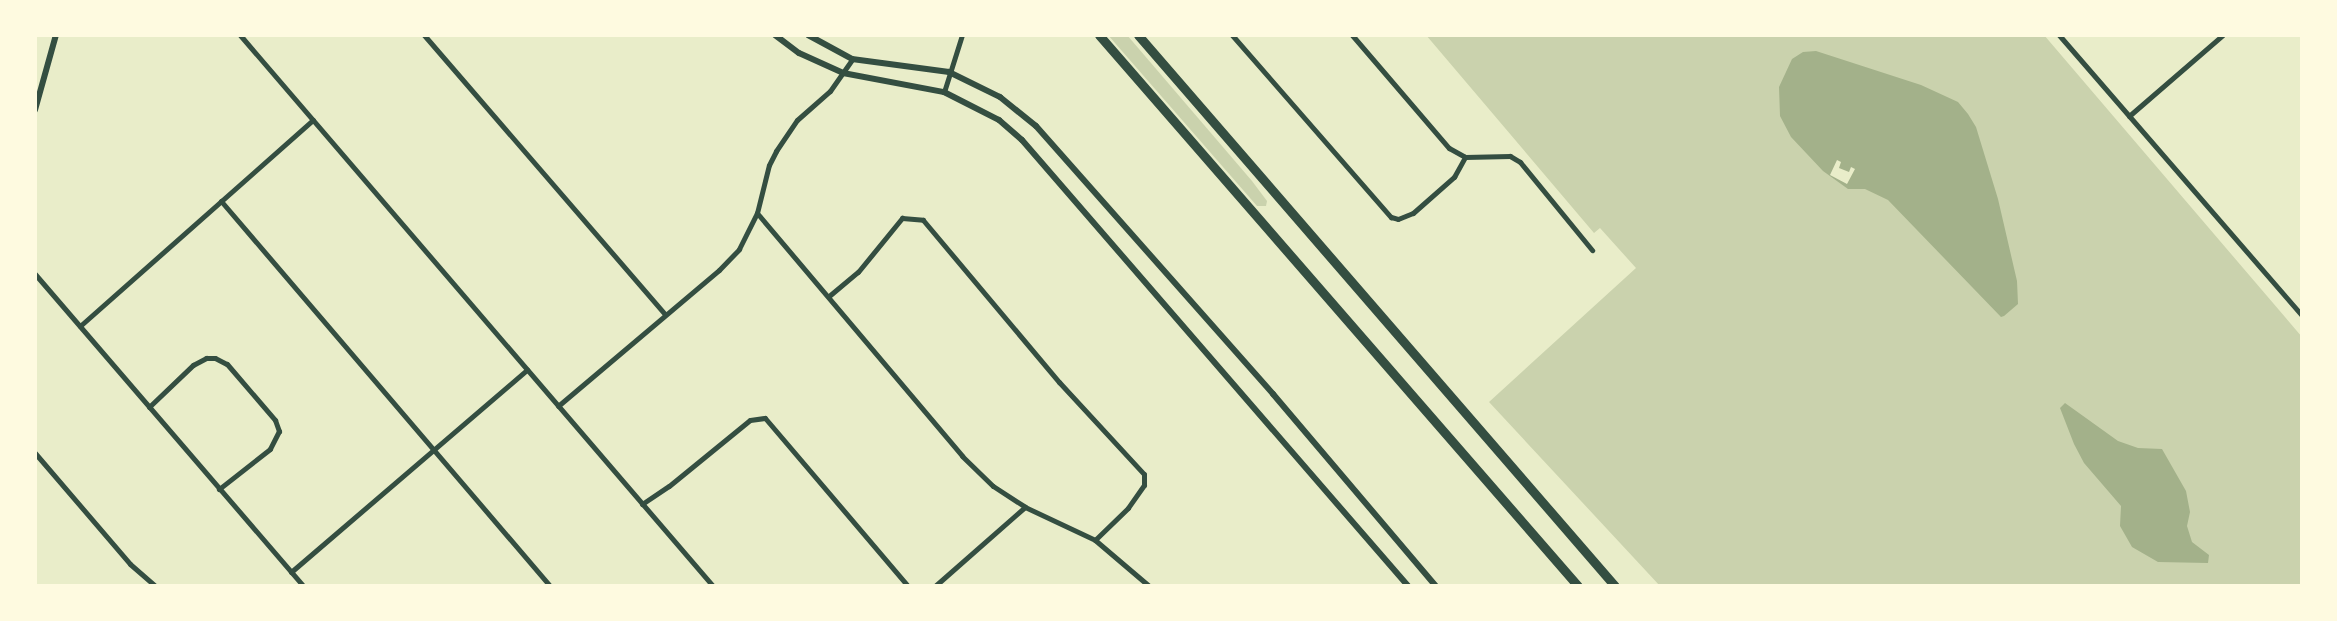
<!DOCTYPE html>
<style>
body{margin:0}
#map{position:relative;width:2337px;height:621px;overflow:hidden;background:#e9edc9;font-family:"Open Sans",sans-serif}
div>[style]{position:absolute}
.green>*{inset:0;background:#cad2ad}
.water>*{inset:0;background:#a3b18a}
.pier>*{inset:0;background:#e9edc9}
.minor>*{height:5px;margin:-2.5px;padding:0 2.5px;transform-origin:2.5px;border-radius:2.5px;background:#344e41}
.tertiary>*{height:6px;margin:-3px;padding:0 3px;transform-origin:3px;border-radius:3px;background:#344e41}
.trunk>*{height:9px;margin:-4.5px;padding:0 4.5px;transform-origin:4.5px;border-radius:4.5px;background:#344e41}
span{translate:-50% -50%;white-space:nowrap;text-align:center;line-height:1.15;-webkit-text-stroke:6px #fefae0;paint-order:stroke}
.frame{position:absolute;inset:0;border:37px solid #fefae0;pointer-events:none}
</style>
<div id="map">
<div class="green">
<div style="clip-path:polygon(1108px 35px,1127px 35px,1252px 181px,1267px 201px,1266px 206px,1257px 206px)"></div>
<div style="clip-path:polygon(1426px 35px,2044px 35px,2302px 337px,2302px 586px,1660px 586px,1489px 402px,1636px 268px,1600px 228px,1594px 233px)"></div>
</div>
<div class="water">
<div style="clip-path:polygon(1816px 51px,1921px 85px,1958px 102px,1968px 114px,1976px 127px,1998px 199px,2017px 281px,2018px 304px,2004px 316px,2001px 317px,1888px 200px,1865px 189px,1848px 189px,1823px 171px,1791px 137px,1780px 116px,1779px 87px,1792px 59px,1803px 52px)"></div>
<div style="clip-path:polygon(2065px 403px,2118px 441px,2138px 448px,2162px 449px,2186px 491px,2190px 512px,2187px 526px,2192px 542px,2209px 555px,2208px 563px,2158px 562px,2132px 547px,2120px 526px,2121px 506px,2084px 463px,2074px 444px,2060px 408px)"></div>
</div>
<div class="pier">
<div style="clip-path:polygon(1837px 160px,1841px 162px,1839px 168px,1849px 172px,1851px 167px,1855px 169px,1847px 184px,1830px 175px)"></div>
</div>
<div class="minor">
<div style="left:240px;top:35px;width:726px;rotate:49.36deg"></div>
<div style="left:424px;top:35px;width:369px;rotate:49.2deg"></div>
<div style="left:1232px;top:35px;width:242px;rotate:48.9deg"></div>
<div style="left:1391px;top:217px;width:7px;rotate:16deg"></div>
<div style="left:1398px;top:219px;width:16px;rotate:-22deg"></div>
<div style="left:1413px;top:213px;width:55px;rotate:-41.3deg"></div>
<div style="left:1454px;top:177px;width:23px;rotate:-61deg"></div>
<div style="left:1352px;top:35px;width:149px;rotate:49.4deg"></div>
<div style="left:1449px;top:148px;width:18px;rotate:29deg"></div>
<div style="left:2059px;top:35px;width:371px;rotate:49.1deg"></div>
<div style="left:944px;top:92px;width:60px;rotate:-72.5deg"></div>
<div style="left:2129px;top:116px;width:124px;rotate:-40.8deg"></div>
<div style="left:1465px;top:157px;width:45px;rotate:-1.3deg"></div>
<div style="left:1510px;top:156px;width:12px;rotate:31deg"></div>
<div style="left:1520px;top:162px;width:114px;rotate:50.7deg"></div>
<div style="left:221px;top:201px;width:506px;rotate:49.48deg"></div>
<div style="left:757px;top:213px;width:318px;rotate:49.8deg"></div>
<div style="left:962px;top:456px;width:43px;rotate:44.1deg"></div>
<div style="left:993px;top:486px;width:38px;rotate:33deg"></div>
<div style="left:1025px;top:507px;width:77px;rotate:25.2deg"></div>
<div style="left:1095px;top:540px;width:71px;rotate:40.4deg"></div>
<div style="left:35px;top:274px;width:411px;rotate:49.3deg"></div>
<div style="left:829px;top:296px;width:38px;rotate:-40deg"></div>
<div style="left:858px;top:272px;width:70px;rotate:-50.8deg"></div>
<div style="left:902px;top:218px;width:21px;rotate:5deg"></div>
<div style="left:923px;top:220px;width:212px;rotate:50deg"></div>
<div style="left:1059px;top:382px;width:125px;rotate:47.3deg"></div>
<div style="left:1144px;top:474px;width:11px;rotate:90deg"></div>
<div style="left:1144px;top:485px;width:28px;rotate:125deg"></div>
<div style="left:1128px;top:508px;width:46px;rotate:135.9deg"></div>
<div style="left:80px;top:326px;width:311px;rotate:-41.5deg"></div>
<div style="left:558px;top:406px;width:211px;rotate:-40.2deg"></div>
<div style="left:719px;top:270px;width:29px;rotate:-46deg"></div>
<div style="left:739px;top:249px;width:40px;rotate:-63.4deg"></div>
<div style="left:757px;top:213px;width:49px;rotate:-76deg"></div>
<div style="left:769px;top:165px;width:16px;rotate:-63deg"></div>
<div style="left:776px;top:151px;width:37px;rotate:-56deg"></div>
<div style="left:797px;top:120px;width:44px;rotate:-41.3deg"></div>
<div style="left:830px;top:91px;width:39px;rotate:-55deg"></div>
<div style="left:149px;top:407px;width:61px;rotate:-43.7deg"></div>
<div style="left:193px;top:365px;width:15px;rotate:-28deg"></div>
<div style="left:206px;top:358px;width:9px"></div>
<div style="left:215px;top:358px;width:13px;rotate:27deg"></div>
<div style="left:227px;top:364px;width:74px;rotate:49.4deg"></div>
<div style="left:275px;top:420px;width:12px;rotate:70deg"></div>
<div style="left:279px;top:431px;width:20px;rotate:117deg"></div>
<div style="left:270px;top:449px;width:65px;rotate:141.9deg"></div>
<div style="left:35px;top:453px;width:146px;rotate:49.4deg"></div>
<div style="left:130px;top:564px;width:33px;rotate:41deg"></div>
<div style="left:642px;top:504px;width:32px;rotate:-34deg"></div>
<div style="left:669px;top:486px;width:104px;rotate:-39.2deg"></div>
<div style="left:750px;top:420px;width:15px;rotate:-8deg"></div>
<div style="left:765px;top:418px;width:221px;rotate:49.6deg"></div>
<div style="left:291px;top:572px;width:311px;rotate:-40.6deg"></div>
<div style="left:935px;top:586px;width:120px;rotate:-41.3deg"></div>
</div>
<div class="tertiary">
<div style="left:775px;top:35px;width:30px;rotate:37deg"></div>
<div style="left:799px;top:53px;width:48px;rotate:24.4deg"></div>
<div style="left:843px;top:73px;width:103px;rotate:10.7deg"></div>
<div style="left:944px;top:92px;width:62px;rotate:27deg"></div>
<div style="left:999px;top:120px;width:30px;rotate:41deg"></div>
<div style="left:1022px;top:140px;width:590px;rotate:49.12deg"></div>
<div style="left:808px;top:35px;width:50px;rotate:28.6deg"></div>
<div style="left:852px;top:59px;width:98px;rotate:7.6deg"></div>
<div style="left:949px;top:72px;width:57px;rotate:26.1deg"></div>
<div style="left:1000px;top:97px;width:46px;rotate:38.9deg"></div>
<div style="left:1036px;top:126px;width:358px;rotate:48.5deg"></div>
<div style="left:1273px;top:394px;width:252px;rotate:49.7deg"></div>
<div style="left:35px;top:110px;width:78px;rotate:-74.4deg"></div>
</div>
<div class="trunk">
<div style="left:1099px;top:35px;width:730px;rotate:49deg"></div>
<div style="left:1138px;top:35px;width:729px;rotate:49.12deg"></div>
</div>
<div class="frame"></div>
</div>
